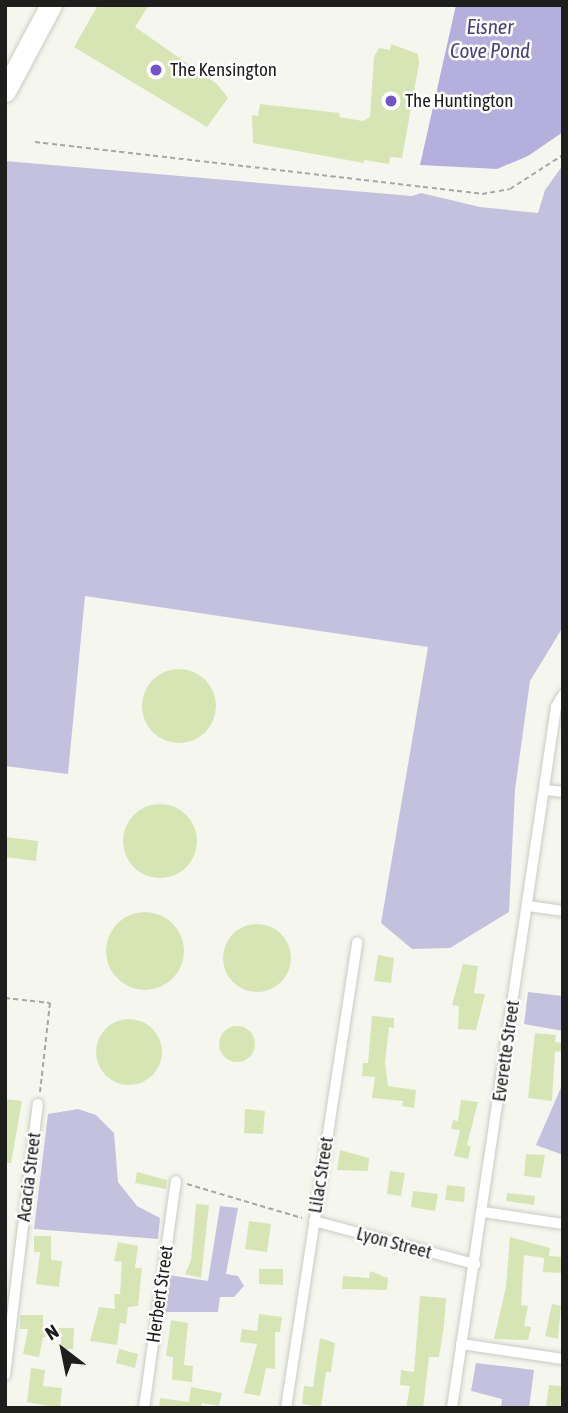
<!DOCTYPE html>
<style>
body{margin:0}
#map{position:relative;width:568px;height:1413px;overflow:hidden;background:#f5f7ef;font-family:"Asap Condensed",sans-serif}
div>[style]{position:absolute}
.green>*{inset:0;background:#c4c1de}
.water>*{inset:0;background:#b5afdd}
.building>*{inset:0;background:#d7e5b5}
.round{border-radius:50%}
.path>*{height:2px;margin-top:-1px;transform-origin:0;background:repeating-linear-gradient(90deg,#a6a7a1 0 5px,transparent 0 8.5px)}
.roads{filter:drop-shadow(0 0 2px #c9ccc4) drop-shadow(0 0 2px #c9ccc4)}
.street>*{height:10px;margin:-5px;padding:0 5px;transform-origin:5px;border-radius:5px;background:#fff}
.highway>*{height:21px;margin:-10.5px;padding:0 10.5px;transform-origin:10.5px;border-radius:10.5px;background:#fff}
.dots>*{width:19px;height:19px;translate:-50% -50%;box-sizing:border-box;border:4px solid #fff;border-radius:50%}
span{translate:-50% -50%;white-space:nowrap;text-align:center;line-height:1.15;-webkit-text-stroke:5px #fff;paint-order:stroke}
.poi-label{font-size:19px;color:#1e1f1c}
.left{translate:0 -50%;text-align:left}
.street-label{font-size:19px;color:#1e1f1c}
.water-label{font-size:21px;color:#4c407a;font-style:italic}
.frame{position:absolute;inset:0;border:7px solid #1e1f1c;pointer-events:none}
.north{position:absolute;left:28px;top:1315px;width:70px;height:70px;-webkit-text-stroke:5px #fff;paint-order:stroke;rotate:328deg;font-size:19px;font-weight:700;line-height:28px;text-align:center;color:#1e1f1c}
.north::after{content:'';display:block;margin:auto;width:24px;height:32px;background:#1e1f1c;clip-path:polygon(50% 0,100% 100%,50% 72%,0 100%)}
</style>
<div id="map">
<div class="green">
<div style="clip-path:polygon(5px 161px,412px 196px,421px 193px,480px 207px,538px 213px,545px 190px,563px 165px,563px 627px,530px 681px,515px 790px,509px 912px,450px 948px,412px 949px,381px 923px,428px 647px,85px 596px,68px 774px,5px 766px)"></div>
<div style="clip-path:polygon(528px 992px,563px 996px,563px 1031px,524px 1024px)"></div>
<div style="clip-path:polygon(563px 1083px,563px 1155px,536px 1145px)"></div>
<div style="clip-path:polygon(78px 1109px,96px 1115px,114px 1133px,118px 1182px,137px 1206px,160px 1218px,158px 1239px,34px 1229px,48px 1114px)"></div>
<div style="clip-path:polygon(220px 1206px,238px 1208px,226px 1274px,238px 1276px,244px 1286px,234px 1297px,220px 1297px,218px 1312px,165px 1312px,169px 1275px,208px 1281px)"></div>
<div style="clip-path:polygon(476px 1363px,534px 1370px,529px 1408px,501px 1408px,502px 1399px,471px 1391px)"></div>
</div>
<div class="water">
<div style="clip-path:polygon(456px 5px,563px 5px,563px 132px,528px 156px,497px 169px,420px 165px)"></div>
</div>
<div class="building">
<div style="clip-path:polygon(98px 5px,149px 5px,135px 27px,217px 84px,228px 98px,207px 127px,74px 47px)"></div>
<div style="clip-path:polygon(391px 44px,418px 54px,419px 64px,402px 158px,390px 157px,389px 164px,364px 160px,364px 163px,253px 143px,252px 115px,258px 116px,260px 104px,340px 113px,339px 117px,363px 121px,370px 117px,374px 57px,379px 48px,390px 50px)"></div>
<div class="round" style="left:142px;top:669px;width:74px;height:74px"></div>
<div class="round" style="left:123px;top:804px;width:74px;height:74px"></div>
<div style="clip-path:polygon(5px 837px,38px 841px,36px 861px,5px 857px)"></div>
<div class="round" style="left:106px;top:912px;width:78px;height:78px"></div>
<div class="round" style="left:223px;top:924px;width:68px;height:68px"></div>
<div style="clip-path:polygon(378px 955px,394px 958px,391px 983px,374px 981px)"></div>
<div style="clip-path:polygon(463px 964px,478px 966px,474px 993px,485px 994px,476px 1030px,458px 1029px,459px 1006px,452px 1005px)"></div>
<div style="clip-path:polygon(372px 1016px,394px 1018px,394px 1028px,389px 1027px,385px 1062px,388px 1086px,416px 1090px,414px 1108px,402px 1106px,403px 1101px,372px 1098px,375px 1077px,362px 1076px,363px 1063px,368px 1063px)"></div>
<div class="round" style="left:96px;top:1019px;width:66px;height:66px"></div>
<div class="round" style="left:219px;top:1026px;width:36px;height:36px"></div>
<div style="clip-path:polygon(535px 1033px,556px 1035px,555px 1042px,563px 1043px,563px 1051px,555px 1052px,552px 1101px,528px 1098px)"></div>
<div style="clip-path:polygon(5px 1099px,22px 1101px,11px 1163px,5px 1163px)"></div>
<div style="clip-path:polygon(461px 1100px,478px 1102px,467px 1145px,471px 1146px,468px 1159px,454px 1156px,460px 1130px,451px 1129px,453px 1120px,458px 1121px)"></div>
<div style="clip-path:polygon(245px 1109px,265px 1111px,263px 1134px,244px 1133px)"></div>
<div style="clip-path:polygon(340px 1150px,369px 1158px,368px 1171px,337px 1170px)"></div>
<div style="clip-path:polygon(526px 1154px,545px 1155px,541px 1178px,524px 1176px)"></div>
<div style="clip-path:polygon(390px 1171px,405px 1173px,401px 1196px,387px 1194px)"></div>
<div style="clip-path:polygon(137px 1172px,167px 1180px,166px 1189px,135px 1183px)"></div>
<div style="clip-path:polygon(447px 1185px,465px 1187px,464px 1202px,445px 1200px)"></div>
<div style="clip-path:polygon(413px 1191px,438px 1194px,435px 1211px,411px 1207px)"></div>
<div style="clip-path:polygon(507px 1193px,535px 1196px,534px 1205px,506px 1201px)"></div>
<div style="clip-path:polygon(196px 1204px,209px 1205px,201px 1278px,185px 1274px,191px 1260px)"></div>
<div style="clip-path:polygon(249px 1221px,271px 1224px,267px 1252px,245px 1249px)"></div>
<div style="clip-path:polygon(34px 1236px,51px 1236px,51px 1260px,62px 1261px,59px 1287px,36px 1284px,40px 1252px,34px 1252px)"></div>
<div style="clip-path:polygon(510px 1237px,550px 1248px,549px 1256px,563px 1257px,563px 1273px,543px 1272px,544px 1258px,524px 1255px,521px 1305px,528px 1306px,524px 1326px,531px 1327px,528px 1340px,494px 1339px,506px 1287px)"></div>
<div style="clip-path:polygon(118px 1242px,138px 1246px,135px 1268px,142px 1268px,138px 1306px,128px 1307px,126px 1324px,120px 1323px,117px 1345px,90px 1341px,99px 1307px,115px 1309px,114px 1294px,120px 1294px,122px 1262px,114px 1261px)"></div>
<div style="clip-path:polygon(259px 1269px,283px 1269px,283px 1285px,259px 1284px)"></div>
<div style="clip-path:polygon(370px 1271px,388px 1278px,387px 1290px,342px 1289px,343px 1276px,369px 1278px)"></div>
<div style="clip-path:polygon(420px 1296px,446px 1298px,444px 1326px,439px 1357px,429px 1357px,423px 1408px,406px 1408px,410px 1386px,400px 1385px,401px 1370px,414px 1372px)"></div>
<div style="clip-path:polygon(552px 1304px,561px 1306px,558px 1339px,545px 1336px)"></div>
<div style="clip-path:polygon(259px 1314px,282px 1317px,280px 1332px,275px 1332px,275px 1369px,266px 1368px,260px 1396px,244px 1393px,257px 1344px,240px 1342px,242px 1329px,257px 1331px)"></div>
<div style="clip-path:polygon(20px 1315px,43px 1315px,43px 1328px,74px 1328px,73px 1349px,61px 1349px,61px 1337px,43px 1337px,39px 1357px,23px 1354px,28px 1329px,20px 1329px)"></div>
<div style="clip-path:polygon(171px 1320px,188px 1323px,184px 1365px,193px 1366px,192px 1382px,172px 1380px,173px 1357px,166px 1356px)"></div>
<div style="clip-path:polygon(320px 1338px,335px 1343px,331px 1372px,326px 1372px,321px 1407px,302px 1404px,304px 1386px,313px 1387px)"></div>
<div style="clip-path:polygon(119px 1349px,138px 1354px,135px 1368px,116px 1363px)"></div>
<div style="clip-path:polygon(31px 1368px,45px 1370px,43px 1386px,62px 1388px,60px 1408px,27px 1402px)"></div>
<div style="clip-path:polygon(549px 1385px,563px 1386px,560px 1408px,546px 1406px)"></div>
<div style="clip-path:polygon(191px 1387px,222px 1393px,219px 1406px,202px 1403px,201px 1408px,159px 1408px,160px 1398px,189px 1402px)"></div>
</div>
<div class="path">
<div style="left:35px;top:142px;width:450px;rotate:6.6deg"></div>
<div style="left:482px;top:194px;width:28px;rotate:-10deg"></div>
<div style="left:510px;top:189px;width:63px;rotate:-32.7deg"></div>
<div style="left:5px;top:998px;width:45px;rotate:6.3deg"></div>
<div style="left:50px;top:1003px;width:90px;rotate:96.4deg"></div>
<div style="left:187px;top:1184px;width:120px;rotate:16.5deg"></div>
</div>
<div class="roads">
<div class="street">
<div style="left:546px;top:790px;width:17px;rotate:7deg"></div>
<div style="left:528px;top:906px;width:35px;rotate:8deg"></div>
<div style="left:483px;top:1212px;width:81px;rotate:8.5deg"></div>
<div style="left:314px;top:1221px;width:167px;rotate:15deg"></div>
<div style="left:461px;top:1344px;width:103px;rotate:8.4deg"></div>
<div style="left:5px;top:1375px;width:273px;rotate:-83.1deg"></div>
<div style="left:144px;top:1408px;width:229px;rotate:-82deg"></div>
<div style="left:286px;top:1408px;width:471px;rotate:-81.3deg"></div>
<div style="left:452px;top:1408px;width:709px;rotate:-81.56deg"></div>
<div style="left:556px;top:707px;width:14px;rotate:-60deg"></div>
</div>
<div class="highway">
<div style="left:5px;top:91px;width:98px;rotate:-61.9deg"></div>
</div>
</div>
<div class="dots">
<div style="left:156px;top:70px;background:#7253cc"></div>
<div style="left:391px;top:101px;background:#7253cc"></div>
</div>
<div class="poi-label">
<span class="left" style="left:170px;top:70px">The Kensington</span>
<span class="left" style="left:405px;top:101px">The Huntington</span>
</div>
<div class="street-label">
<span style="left:506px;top:1051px;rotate:-82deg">Everette Street</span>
<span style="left:321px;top:1175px;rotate:-81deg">Lilac Street</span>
<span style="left:29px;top:1177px;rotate:-83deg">Acacia Street</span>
<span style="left:394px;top:1243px;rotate:15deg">Lyon Street</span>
<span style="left:160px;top:1294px;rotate:-82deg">Herbert Street</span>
</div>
<div class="water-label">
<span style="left:490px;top:38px">Eisner<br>Cove Pond</span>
</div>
<div class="frame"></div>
<div class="north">N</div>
</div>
